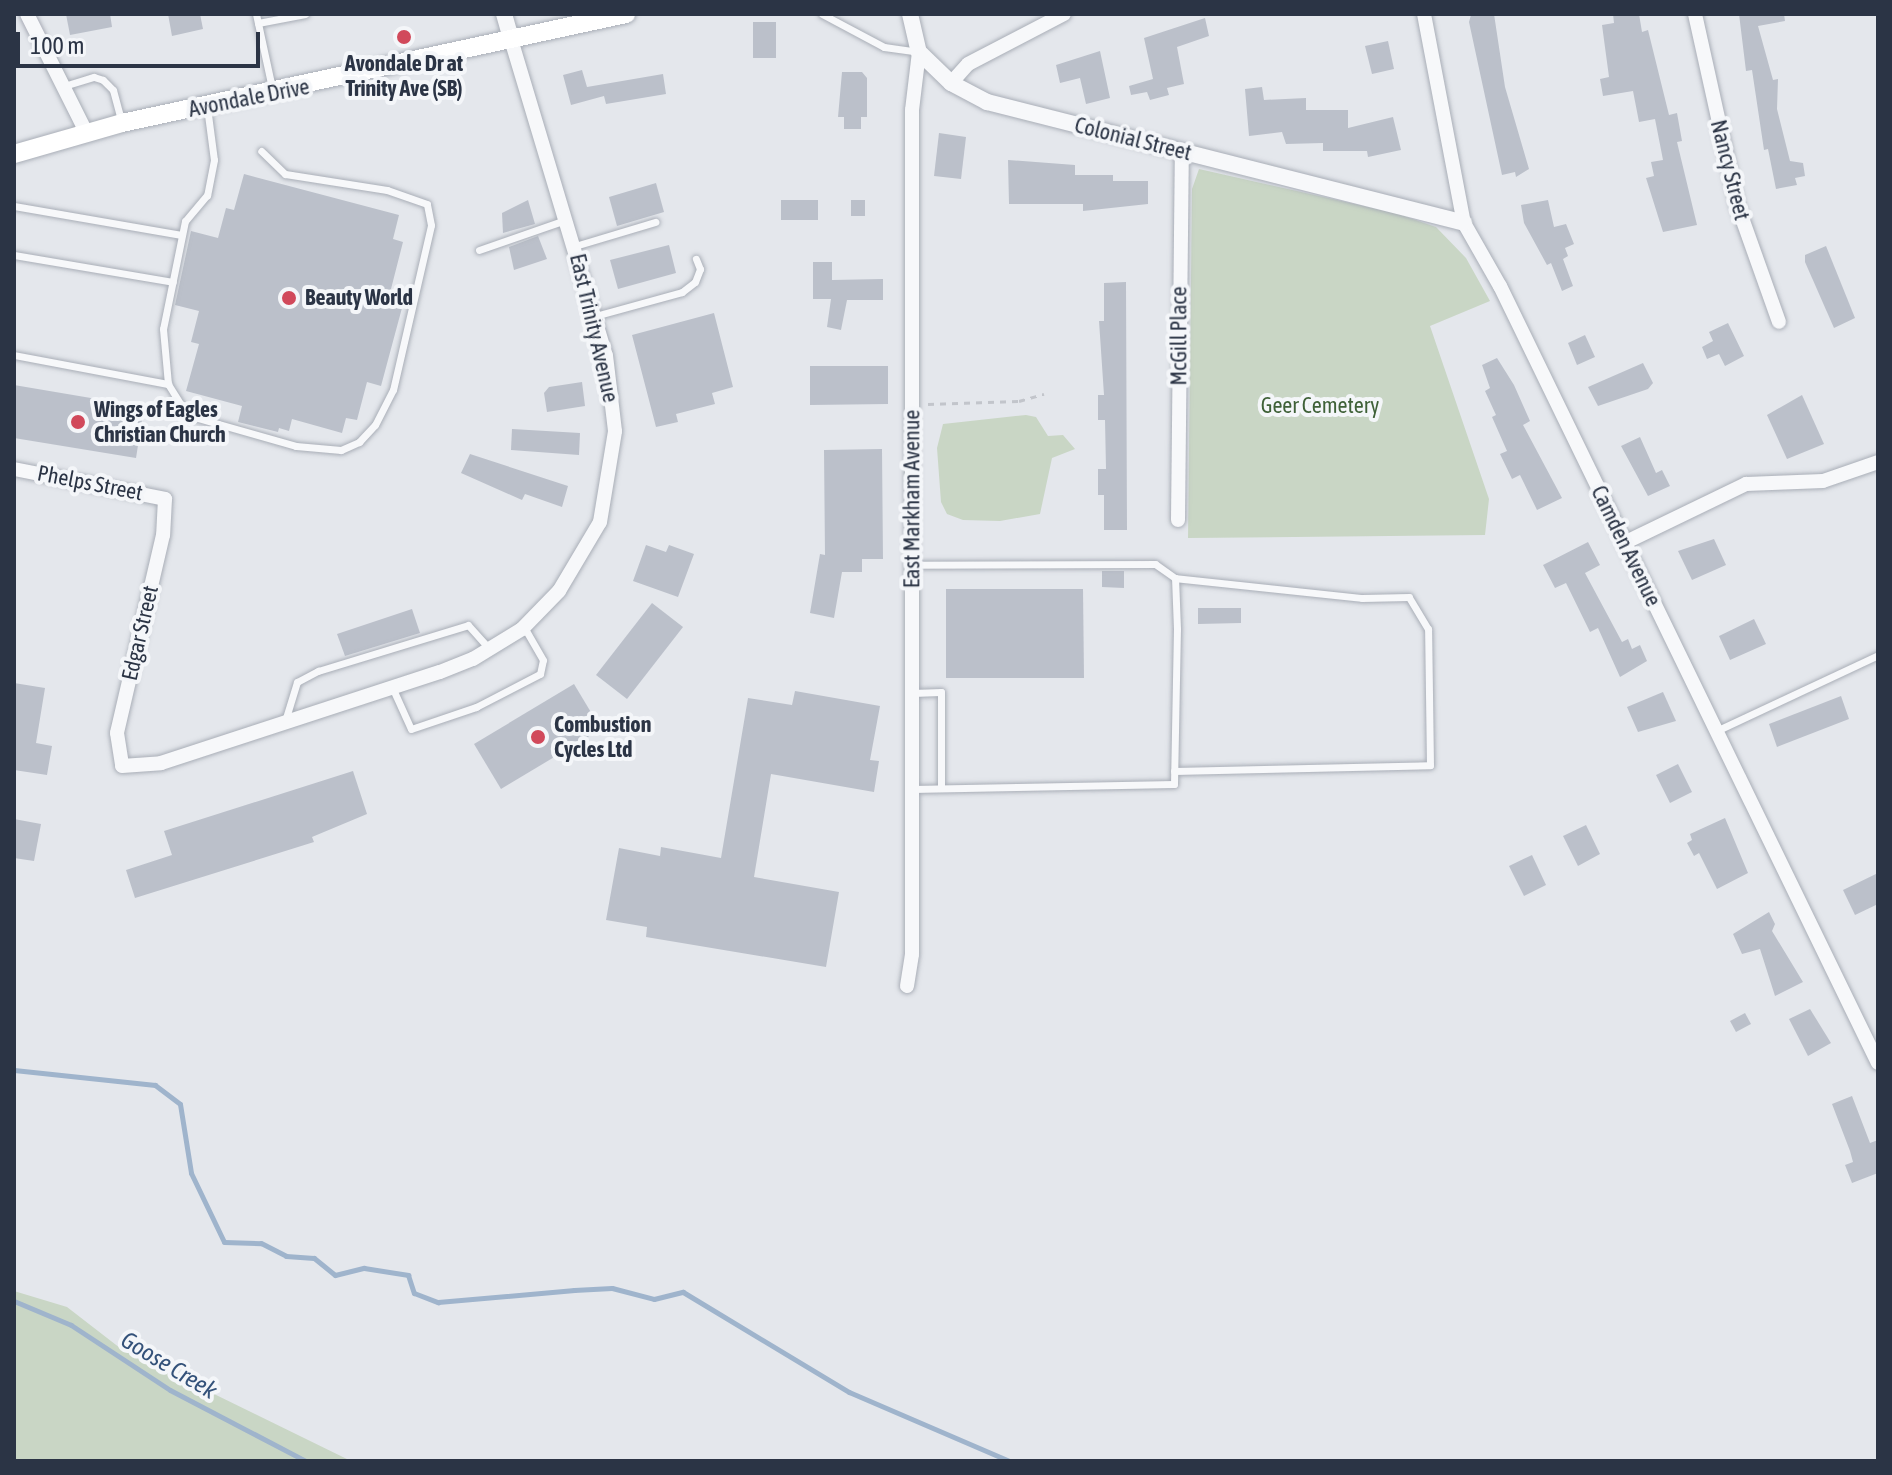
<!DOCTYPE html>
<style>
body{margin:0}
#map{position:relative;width:1892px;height:1475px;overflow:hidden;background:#e4e7ec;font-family:"Asap Condensed",sans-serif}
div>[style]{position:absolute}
.green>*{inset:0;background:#c9d6c5}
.stream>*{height:5px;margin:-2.5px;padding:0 2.5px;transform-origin:2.5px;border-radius:2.5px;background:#9fb4cc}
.building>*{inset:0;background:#bbc0ca}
.path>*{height:3px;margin-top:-1.5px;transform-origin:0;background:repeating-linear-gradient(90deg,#c2c5cb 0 6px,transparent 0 12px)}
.roads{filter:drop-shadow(0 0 2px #a9aeb7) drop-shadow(0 0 2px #a9aeb7)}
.service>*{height:7px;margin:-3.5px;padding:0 3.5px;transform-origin:3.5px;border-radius:3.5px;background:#f7f8fa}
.minor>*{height:14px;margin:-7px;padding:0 7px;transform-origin:7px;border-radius:7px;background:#f7f8fa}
.tertiary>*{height:16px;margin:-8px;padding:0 8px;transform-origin:8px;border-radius:8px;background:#f7f8fa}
.secondary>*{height:18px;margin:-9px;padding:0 9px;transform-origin:9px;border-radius:9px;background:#fff}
.dots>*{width:22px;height:22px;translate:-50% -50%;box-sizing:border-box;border:4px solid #f4f6f9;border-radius:50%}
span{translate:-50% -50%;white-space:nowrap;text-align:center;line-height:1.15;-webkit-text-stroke:8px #f4f6f9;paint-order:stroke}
.poi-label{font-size:22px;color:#2b3445;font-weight:700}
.left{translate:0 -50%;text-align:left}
.street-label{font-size:22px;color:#2b3445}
.park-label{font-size:22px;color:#3f6138}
.water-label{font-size:24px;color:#34527a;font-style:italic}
.frame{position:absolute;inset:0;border:16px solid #2b3445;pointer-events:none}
.scale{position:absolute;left:16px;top:32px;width:244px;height:36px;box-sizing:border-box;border:4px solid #2b3445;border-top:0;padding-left:10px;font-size:24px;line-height:28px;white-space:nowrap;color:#2b3445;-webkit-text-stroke:6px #f4f6f9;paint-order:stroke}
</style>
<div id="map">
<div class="green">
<div style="clip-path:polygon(1199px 169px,1395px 213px,1436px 227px,1466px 258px,1490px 301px,1430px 326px,1489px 499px,1485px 535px,1188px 538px,1192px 189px)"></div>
<div style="clip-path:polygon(1026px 415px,1036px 417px,1048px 436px,1063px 435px,1075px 449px,1052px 458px,1040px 514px,1000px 521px,963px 520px,947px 514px,941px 502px,937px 448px,943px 424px)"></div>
<div style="clip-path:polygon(14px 1291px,67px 1307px,120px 1348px,351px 1461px,14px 1461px)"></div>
</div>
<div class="stream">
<div style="left:14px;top:1070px;width:142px;rotate:6.1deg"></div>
<div style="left:155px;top:1085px;width:31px;rotate:37deg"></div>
<div style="left:180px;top:1104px;width:70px;rotate:80.9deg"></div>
<div style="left:191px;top:1173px;width:76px;rotate:64.4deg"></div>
<div style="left:224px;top:1242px;width:37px;rotate:2deg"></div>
<div style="left:261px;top:1243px;width:28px;rotate:27deg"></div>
<div style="left:286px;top:1256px;width:28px;rotate:4deg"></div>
<div style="left:314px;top:1258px;width:27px;rotate:39deg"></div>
<div style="left:335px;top:1275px;width:30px;rotate:-14deg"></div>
<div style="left:364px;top:1268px;width:45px;rotate:9deg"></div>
<div style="left:408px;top:1275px;width:19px;rotate:72deg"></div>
<div style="left:414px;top:1293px;width:26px;rotate:21deg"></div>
<div style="left:438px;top:1302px;width:137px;rotate:-5deg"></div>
<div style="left:574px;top:1290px;width:38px;rotate:-3deg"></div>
<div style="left:612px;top:1288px;width:43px;rotate:14.7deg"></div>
<div style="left:654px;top:1299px;width:30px;rotate:-14deg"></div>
<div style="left:683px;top:1292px;width:194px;rotate:31.1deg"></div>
<div style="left:849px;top:1392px;width:174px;rotate:23.3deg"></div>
<div style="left:14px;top:1301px;width:62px;rotate:22.8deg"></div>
<div style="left:71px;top:1325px;width:118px;rotate:33.3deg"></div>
<div style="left:170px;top:1390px;width:153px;rotate:27.6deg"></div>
</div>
<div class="building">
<div style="clip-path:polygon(66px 14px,110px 14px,112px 27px,70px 35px)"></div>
<div style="clip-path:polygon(168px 14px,200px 14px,203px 29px,172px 36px)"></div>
<div style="clip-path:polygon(1494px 14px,1505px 87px,1529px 169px,1516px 177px,1515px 172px,1502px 175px,1469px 22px,1471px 15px)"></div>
<div style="clip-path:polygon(1613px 14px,1639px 14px,1642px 32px,1648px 30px,1669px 115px,1677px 113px,1682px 141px,1677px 142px,1697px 225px,1663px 232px,1646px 178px,1654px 176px,1651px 162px,1663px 160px,1655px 119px,1639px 122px,1633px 91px,1603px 96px,1600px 79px,1609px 77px,1602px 25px,1614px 23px)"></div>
<div style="clip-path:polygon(1739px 14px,1784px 14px,1785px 21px,1758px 26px,1773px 80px,1778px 79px,1777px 109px,1790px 161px,1803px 163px,1805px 176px,1795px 178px,1797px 185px,1776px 189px,1768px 149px,1764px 150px,1752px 70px,1746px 71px)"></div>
<div style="clip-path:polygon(1205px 18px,1209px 36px,1177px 47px,1184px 84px,1167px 88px,1169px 95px,1150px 100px,1147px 92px,1131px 95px,1129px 86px,1153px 79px,1144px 38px)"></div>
<div style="clip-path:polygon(753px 22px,776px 22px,776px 58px,753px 58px)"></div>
<div style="clip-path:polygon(1388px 41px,1394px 69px,1372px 74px,1365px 46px)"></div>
<div style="clip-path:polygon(1100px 51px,1110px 98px,1086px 104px,1080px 78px,1060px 83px,1056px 65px)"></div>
<div style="clip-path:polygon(582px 70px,587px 87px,663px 74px,666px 94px,606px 104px,604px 96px,571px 105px,563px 75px)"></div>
<div style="clip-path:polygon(842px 72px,862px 72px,867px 78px,867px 117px,861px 117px,861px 129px,844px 129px,844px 117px,838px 117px)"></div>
<div style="clip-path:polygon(1262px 87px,1264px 100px,1306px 98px,1306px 110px,1348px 110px,1348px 128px,1393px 117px,1401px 150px,1368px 157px,1367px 151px,1323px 151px,1323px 143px,1286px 144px,1282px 132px,1249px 136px,1245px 89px)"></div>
<div style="clip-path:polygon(939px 133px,966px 137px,961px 179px,934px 176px)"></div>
<div style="clip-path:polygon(1008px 160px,1075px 165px,1075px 175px,1113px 175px,1113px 181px,1148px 181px,1148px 204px,1083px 211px,1083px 204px,1009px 204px)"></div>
<div style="clip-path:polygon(244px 174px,399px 215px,393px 239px,403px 242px,391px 289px,406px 293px,381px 386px,367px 382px,357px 420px,346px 418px,342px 433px,292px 419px,289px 431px,279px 428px,278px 432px,238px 422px,242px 406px,186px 391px,199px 344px,191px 342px,199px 311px,175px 305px,191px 231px,218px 238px,226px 208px,234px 210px)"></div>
<div style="clip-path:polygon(656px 183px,664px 212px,617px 226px,609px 197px)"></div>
<div style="clip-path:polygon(528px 200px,535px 224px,503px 233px,502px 213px)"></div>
<div style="clip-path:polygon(781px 200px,818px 200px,818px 220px,781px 220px)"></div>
<div style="clip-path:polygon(851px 200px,865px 200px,865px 216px,851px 216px)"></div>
<div style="clip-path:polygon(1548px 200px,1554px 227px,1566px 224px,1574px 244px,1565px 248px,1568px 256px,1563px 259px,1573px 286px,1562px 291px,1551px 263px,1547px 265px,1524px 223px,1521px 205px)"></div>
<div style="clip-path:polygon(538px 236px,547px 259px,514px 270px,509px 247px)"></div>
<div style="clip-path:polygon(669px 245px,676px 273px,618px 289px,610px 260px)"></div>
<div style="clip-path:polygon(1826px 246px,1855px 318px,1834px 328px,1805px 262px,1805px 255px)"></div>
<div style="clip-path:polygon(813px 262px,832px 262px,832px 280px,883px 279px,883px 300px,847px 300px,841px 330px,827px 327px,831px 299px,813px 299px)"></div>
<div style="clip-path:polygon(1126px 282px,1127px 530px,1104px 530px,1104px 495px,1098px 495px,1098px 469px,1106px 469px,1105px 420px,1098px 420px,1098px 395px,1104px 395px,1099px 321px,1104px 321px,1104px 283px)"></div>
<div style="clip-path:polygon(714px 313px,733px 387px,712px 393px,715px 404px,676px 414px,678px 422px,656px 427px,632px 335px)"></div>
<div style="clip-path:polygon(1728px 323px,1744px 356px,1725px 366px,1719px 354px,1707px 359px,1702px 347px,1713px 341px,1709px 332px)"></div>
<div style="clip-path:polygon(1585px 335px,1595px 357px,1577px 365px,1568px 343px)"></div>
<div style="clip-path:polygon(1497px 358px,1514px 385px,1530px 421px,1523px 425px,1562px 498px,1537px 510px,1520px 475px,1512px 479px,1500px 454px,1507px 451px,1492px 417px,1496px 415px,1485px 391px,1490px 388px,1482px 365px)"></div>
<div style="clip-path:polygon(1643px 363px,1653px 383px,1648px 389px,1598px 406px,1588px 387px)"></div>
<div style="clip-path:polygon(810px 366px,888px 366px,888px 404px,810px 405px)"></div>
<div style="clip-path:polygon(582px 382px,585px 406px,547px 412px,544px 393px,549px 387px)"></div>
<div style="clip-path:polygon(14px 385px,144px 407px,136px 458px,14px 438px)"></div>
<div style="clip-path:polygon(1802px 395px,1824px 444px,1787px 459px,1767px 415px)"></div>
<div style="clip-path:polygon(512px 429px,580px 433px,579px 455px,511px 450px)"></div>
<div style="clip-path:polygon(1640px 437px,1656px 473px,1662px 470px,1670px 486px,1648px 496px,1621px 446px)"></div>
<div style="clip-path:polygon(882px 449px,883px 559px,862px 559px,862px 572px,842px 572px,834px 618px,810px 613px,820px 554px,825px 555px,824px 450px)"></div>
<div style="clip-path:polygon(470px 454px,568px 486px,562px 507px,525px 494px,522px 500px,461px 473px)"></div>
<div style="clip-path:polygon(1714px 539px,1726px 565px,1692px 580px,1678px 551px)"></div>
<div style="clip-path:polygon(1588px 542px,1600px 565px,1585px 573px,1622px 642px,1628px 639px,1632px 649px,1640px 645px,1647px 661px,1620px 677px,1598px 628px,1590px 632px,1566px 583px,1555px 588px,1543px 565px)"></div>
<div style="clip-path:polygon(646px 545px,666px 552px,669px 545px,694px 554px,678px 597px,633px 581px)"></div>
<div style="clip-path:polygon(1102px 571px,1124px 571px,1124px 588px,1102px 587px)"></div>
<div style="clip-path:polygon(946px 589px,1083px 589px,1084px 678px,946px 678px)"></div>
<div style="clip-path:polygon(652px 603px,683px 627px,627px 699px,596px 675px)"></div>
<div style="clip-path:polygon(1198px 608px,1241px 608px,1241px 623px,1198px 624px)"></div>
<div style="clip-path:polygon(412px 609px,420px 633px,345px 656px,337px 634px)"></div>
<div style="clip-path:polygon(1754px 619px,1766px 644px,1730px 660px,1719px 636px)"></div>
<div style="clip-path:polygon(14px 683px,45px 688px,36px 743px,52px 746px,47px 775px,14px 770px)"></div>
<div style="clip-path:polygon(574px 684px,601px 729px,501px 789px,474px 744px)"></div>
<div style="clip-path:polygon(795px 691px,880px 706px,870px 760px,879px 761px,874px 792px,771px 774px,754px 877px,839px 892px,826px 967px,646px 937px,647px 927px,606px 920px,619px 848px,660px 856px,661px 847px,721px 858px,748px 698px,792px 705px)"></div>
<div style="clip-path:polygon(1663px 692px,1676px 721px,1638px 732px,1627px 707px)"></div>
<div style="clip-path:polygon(1841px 696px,1849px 719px,1777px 747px,1769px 724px)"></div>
<div style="clip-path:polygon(1678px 764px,1692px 792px,1670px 803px,1656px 775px)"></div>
<div style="clip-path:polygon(353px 771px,367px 814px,312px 837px,314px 842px,135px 898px,126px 870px,172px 855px,164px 831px)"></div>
<div style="clip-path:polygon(1725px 818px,1748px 873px,1717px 889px,1699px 853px,1694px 856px,1687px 843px,1692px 840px,1690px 834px)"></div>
<div style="clip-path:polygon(14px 819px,41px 824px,34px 861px,14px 858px)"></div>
<div style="clip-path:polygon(1586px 825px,1600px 854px,1578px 866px,1563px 836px)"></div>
<div style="clip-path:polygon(1532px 855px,1546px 885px,1524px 896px,1509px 866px)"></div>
<div style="clip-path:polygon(1878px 873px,1878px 904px,1855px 915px,1843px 890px)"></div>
<div style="clip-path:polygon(1769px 912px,1775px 924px,1772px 931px,1803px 982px,1775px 996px,1760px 949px,1742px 954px,1733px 934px)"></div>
<div style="clip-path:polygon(1810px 1009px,1831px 1043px,1808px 1056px,1789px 1019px)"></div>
<div style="clip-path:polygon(1745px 1013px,1751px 1024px,1736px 1032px,1730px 1021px)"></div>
<div style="clip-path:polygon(1852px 1096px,1870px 1143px,1878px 1140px,1878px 1173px,1852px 1183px,1845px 1165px,1853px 1162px,1850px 1151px,1832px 1104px)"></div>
</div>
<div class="path">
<div style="left:928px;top:404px;width:91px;rotate:-1.9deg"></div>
<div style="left:1019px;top:401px;width:26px;rotate:-16deg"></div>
</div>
<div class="roads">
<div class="service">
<div style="left:256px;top:14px;width:76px;rotate:77.8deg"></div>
<div style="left:822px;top:14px;width:70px;rotate:28deg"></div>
<div style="left:884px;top:47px;width:35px;rotate:8deg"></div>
<div style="left:258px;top:23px;width:48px;rotate:-10.8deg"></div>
<div style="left:64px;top:86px;width:31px;rotate:-17deg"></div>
<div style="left:94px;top:77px;width:9px;rotate:18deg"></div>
<div style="left:103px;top:80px;width:14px;rotate:45deg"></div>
<div style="left:113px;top:90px;width:34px;rotate:75deg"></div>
<div style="left:207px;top:107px;width:53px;rotate:82.5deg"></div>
<div style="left:214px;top:160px;width:36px;rotate:101deg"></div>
<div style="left:207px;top:195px;width:34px;rotate:130deg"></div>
<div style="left:185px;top:221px;width:110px;rotate:101.5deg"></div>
<div style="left:163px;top:329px;width:55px;rotate:84.8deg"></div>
<div style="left:168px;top:384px;width:36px;rotate:58deg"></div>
<div style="left:187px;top:415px;width:113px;rotate:15.9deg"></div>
<div style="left:296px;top:446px;width:45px;rotate:5.1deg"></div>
<div style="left:341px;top:450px;width:20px;rotate:-24deg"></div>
<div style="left:359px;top:442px;width:23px;rotate:-47deg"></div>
<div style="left:375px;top:425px;width:39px;rotate:-63deg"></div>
<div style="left:393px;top:390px;width:169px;rotate:-77deg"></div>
<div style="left:431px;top:225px;width:21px;rotate:-101deg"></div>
<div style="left:427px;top:204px;width:42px;rotate:-160.7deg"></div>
<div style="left:387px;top:190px;width:103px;rotate:-171.1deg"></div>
<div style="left:285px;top:174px;width:33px;rotate:-136deg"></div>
<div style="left:14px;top:206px;width:170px;rotate:9.8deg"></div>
<div style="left:575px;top:246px;width:84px;rotate:-16.7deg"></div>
<div style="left:479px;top:250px;width:91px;rotate:-19.2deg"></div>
<div style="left:14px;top:255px;width:161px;rotate:9.6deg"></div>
<div style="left:595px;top:316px;width:90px;rotate:-15.4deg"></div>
<div style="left:682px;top:292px;width:16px;rotate:-38deg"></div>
<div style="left:695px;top:282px;width:14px;rotate:-69deg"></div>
<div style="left:700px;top:269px;width:11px;rotate:-112deg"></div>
<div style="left:14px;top:355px;width:157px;rotate:10.7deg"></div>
<div style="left:392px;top:687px;width:46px;rotate:65.7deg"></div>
<div style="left:411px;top:729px;width:69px;rotate:-18.7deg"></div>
<div style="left:476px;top:707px;width:72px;rotate:-27.3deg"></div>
<div style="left:540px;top:674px;width:14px;rotate:-78deg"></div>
<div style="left:543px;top:660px;width:38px;rotate:-120deg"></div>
<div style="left:912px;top:693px;width:29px;rotate:-2deg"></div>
<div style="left:941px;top:692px;width:96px;rotate:90deg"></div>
<div style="left:285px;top:721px;width:41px;rotate:-72.9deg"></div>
<div style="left:297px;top:682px;width:24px;rotate:-28deg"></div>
<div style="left:318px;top:671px;width:157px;rotate:-17deg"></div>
<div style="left:468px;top:625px;width:31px;rotate:48deg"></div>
<div style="left:1716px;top:731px;width:179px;rotate:-25.1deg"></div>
<div style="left:1174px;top:771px;width:256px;rotate:-1.3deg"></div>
<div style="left:1430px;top:765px;width:136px;rotate:-90.8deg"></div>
<div style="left:1428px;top:629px;width:37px;rotate:-121deg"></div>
<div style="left:1409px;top:597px;width:47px;rotate:178.8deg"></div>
<div style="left:1362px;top:598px;width:188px;rotate:-173.9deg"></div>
<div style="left:912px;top:789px;width:262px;rotate:-1.1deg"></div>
<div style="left:1174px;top:784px;width:155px;rotate:-88.9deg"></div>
<div style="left:1177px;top:629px;width:51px;rotate:-92.2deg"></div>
<div style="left:1175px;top:578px;width:24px;rotate:-145deg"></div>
<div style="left:1155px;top:564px;width:243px;rotate:179.8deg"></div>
</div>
<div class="minor">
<div style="left:27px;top:14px;width:132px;rotate:63.4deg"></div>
<div style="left:1424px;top:14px;width:213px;rotate:79.2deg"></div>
<div style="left:1464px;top:223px;width:73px;rotate:60.3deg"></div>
<div style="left:1500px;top:286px;width:864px;rotate:64.06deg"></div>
<div style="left:1695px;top:14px;width:195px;rotate:77.5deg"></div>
<div style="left:1737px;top:204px;width:125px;rotate:70.4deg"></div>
<div style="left:951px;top:83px;width:25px;rotate:-48deg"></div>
<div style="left:968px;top:64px;width:108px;rotate:-27.5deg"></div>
<div style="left:14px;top:469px;width:154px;rotate:11.2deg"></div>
<div style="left:165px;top:499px;width:36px;rotate:93deg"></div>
<div style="left:163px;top:535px;width:203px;rotate:103.1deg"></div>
<div style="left:117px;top:733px;width:33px;rotate:81deg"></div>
<div style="left:122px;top:766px;width:39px;rotate:-4deg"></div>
<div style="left:161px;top:763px;width:293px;rotate:-18.1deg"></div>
<div style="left:440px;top:672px;width:35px;rotate:-22deg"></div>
<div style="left:473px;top:659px;width:57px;rotate:-31.5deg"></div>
<div style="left:522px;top:629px;width:53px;rotate:-45.8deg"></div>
<div style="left:559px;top:591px;width:80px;rotate:-59.3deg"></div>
<div style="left:600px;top:522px;width:92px;rotate:-80.6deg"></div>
<div style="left:615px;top:431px;width:76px;rotate:-96.8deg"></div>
<div style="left:606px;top:356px;width:331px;rotate:-106.7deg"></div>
<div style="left:1178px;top:520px;width:369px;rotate:-89.4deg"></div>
<div style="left:1624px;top:543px;width:136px;rotate:-25.8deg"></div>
<div style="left:1746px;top:484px;width:77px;rotate:-2.2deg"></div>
<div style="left:1823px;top:481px;width:58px;rotate:-19.1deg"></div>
<div style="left:907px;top:986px;width:32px;rotate:-81deg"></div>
<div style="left:912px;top:954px;width:844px;rotate:-90deg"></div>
<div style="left:912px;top:110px;width:58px;rotate:-83.1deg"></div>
</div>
<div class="tertiary">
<div style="left:504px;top:14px;width:26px;rotate:74deg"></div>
<div style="left:910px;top:14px;width:39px;rotate:77deg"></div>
<div style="left:919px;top:52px;width:45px;rotate:44.1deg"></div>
<div style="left:951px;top:83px;width:41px;rotate:27.8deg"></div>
<div style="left:987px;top:102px;width:492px;rotate:14.2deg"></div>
</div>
<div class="secondary">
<div style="left:14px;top:154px;width:112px;rotate:-16deg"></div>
<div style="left:122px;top:123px;width:516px;rotate:-12.2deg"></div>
</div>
</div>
<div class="dots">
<div style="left:404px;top:37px;background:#d1495b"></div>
<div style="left:289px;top:298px;background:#d1495b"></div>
<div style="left:78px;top:422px;background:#d1495b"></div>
<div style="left:538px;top:737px;background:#d1495b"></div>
</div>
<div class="poi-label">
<span style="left:404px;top:76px">Avondale Dr at<br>Trinity Ave (SB)</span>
<span class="left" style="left:305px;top:298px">Beauty World</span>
<span class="left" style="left:94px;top:422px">Wings of Eagles<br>Christian Church</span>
<span class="left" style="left:554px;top:737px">Combustion<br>Cycles Ltd</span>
</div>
<div class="street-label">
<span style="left:249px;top:98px;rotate:-11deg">Avondale Drive</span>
<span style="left:1133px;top:139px;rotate:14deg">Colonial Street</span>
<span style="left:1730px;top:170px;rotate:76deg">Nancy Street</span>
<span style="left:594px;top:328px;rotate:77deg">East Trinity Avenue</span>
<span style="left:1179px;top:336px;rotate:-90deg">McGill Place</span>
<span style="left:90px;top:483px;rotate:11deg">Phelps Street</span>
<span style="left:912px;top:499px;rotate:-90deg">East Markham Avenue</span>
<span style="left:1626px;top:546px;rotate:64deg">Camden Avenue</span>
<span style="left:140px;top:633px;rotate:-77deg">Edgar Street</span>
</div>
<div class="park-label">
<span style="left:1320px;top:406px">Geer Cemetery</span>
</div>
<div class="water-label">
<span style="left:169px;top:1365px;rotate:31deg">Goose Creek</span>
</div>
<div class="frame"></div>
<div class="scale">100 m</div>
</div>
